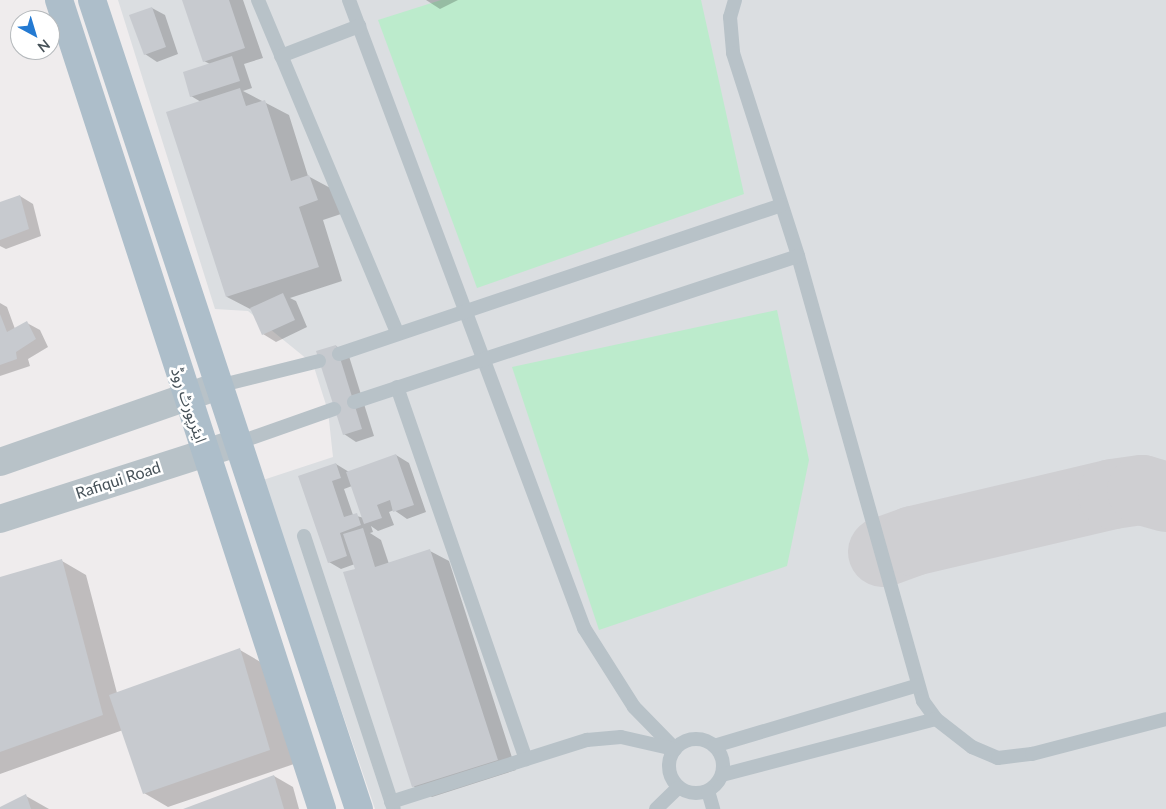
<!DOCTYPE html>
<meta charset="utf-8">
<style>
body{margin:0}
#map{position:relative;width:1166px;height:809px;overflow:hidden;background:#efeced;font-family:Lato,"Noto Sans Arabic",sans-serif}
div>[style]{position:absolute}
.airport>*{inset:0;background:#dbdee1}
.green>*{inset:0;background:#bcebcc}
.shadow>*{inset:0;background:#0003}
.taxiway>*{height:70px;margin:-35px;padding:0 35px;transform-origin:35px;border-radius:35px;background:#cfcfd2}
.building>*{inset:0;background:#c7cacf}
.service>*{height:14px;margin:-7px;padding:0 7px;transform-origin:7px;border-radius:7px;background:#b8c2c8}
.service>.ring{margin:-7px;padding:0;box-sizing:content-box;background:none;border:14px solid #b8c2c8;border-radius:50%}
.tertiary>*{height:28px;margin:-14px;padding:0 14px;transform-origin:14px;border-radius:14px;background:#b8c2c8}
.primary>*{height:28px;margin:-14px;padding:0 14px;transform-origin:14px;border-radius:14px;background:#adbeca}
span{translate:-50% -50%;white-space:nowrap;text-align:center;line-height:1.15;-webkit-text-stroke:5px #fff;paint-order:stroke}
.street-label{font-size:16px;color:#465158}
.north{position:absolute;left:10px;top:10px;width:50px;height:50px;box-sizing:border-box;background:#fff;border:1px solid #b5b9bc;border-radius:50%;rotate:141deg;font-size:14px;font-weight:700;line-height:20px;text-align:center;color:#465158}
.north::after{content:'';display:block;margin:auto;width:18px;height:22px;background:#247ad2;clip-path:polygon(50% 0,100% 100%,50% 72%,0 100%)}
</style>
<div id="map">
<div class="airport">
<div style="clip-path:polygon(118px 0,1166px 0,1166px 809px,375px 809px,263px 480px,333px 457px,328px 411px,313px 364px,248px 311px,215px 309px)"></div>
</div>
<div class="green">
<div style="clip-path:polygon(441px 0,701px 0,744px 194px,477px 288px,378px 20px)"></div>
<div style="clip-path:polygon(777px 310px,809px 460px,787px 566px,599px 630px,512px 367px)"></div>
</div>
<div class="shadow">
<div style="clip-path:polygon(184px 0,243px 0,263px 58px,244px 64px,252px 88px,243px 91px,289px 115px,308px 176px,334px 190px,341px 214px,323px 220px,342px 281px,290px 298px,296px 301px,307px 327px,276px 342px,263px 334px,252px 310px,227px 297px,201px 102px,191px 96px,210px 64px,204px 61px)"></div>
<div style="clip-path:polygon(426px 0,458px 0,440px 9px)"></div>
<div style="clip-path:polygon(152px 8px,165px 15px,178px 54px,157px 62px,145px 54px)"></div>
<div style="clip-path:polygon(20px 196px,33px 204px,41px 236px,6px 249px,0 246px,0 203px)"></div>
<div style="clip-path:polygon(0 303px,7px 307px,15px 329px,27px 323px,40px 330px,48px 347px,28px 359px,30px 366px,0 376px)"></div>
<div style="clip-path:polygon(336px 346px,348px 353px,374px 436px,356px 442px,344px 434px)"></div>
<div style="clip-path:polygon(evenodd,396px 455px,409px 463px,426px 512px,407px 519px,394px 510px,389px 512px,394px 525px,378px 531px,371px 526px,373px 532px,370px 533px,381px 540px,389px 564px,430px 551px,449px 561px,516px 770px,432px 797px,413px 786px,355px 564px,341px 569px,329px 562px,300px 477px,336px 464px,349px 472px,396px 455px,352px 486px,364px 518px,353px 515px,344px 489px,352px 486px)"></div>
<div style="clip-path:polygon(62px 561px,86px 575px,117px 693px,240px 650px,264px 664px,294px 764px,168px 807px,144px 793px,123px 730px,0 774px,0 578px)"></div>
<div style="clip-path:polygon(274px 776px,293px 787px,299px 809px,186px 809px)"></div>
<div style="clip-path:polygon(26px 796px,49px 809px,0 809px,0 808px)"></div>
</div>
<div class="taxiway">
<div style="left:883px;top:552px;width:32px;rotate:-20deg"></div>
<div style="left:913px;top:541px;width:205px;rotate:-13.2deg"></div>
<div style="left:1113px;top:494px;width:29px;rotate:-8deg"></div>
<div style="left:1142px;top:490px;width:25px;rotate:16deg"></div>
</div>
<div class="building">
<div style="clip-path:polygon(182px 0,229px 0,245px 48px,203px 62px)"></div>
<div style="clip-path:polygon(152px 7px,166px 47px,144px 55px,129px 15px)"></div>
<div style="clip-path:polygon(232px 56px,240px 81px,190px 97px,183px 72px)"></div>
<div style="clip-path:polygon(240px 88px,246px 106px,265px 100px,291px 181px,309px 175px,318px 200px,299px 207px,319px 267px,226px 297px,166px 112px)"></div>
<div style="clip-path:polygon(20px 195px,29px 229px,0 240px,0 202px)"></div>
<div style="clip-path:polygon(283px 293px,295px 320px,262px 335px,250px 308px)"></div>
<div style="clip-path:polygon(0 314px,7px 332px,27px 321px,36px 339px,16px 352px,17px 359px,0 365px)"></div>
<div style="clip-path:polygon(336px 345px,362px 429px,343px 435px,316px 351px)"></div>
<div style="clip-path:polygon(396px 454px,414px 505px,393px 512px,390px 500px,377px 505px,382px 518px,364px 524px,346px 472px)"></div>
<div style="clip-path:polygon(336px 463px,341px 478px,332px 481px,344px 517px,357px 513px,361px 525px,340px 533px,347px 556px,328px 563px,298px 476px)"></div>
<div style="clip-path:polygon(363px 528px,375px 567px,430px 549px,498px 760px,412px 787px,343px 572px,355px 569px,343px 534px)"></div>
<div style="clip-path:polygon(62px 559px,103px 715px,0 752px,0 577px)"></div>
<div style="clip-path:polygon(240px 648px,270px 750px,143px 794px,109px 695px)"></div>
<div style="clip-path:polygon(274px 775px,284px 809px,183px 809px)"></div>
<div style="clip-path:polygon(26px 794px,31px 809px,0 809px,0 807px)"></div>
</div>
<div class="service">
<div style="left:258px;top:0;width:361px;rotate:67.3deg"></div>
<div style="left:349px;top:0;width:671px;rotate:69.48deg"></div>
<div style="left:584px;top:628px;width:93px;rotate:57.7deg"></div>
<div style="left:634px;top:707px;width:59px;rotate:45.7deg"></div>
<div style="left:735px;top:0;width:18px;rotate:106deg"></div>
<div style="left:730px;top:17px;width:36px;rotate:85deg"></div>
<div style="left:733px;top:53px;width:213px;rotate:72.2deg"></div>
<div style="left:798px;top:256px;width:462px;rotate:74.3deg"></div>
<div style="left:923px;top:701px;width:22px;rotate:54deg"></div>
<div style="left:936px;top:719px;width:46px;rotate:37.9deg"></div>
<div style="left:972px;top:747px;width:28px;rotate:23deg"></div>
<div style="left:998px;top:758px;width:34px;rotate:-7deg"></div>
<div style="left:1032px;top:754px;width:138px;rotate:-14.6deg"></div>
<div style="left:281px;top:56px;width:84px;rotate:-21deg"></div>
<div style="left:339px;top:354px;width:466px;rotate:-18.6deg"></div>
<div style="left:218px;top:386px;width:104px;rotate:-13.9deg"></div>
<div style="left:397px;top:387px;width:394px;rotate:70.9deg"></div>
<div style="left:354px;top:402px;width:467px;rotate:-18.2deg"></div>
<div style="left:237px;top:443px;width:103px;rotate:-19.3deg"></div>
<div style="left:304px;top:536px;width:287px;rotate:71.8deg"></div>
<div class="ring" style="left:669px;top:739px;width:40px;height:40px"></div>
<div style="left:714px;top:746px;width:213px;rotate:-16.6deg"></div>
<div style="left:722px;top:775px;width:221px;rotate:-14.7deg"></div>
<div style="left:708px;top:791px;width:19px;rotate:74deg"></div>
<div style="left:391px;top:802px;width:206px;rotate:-17.6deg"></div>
<div style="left:587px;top:740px;width:34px;rotate:-5deg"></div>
<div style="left:621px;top:737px;width:54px;rotate:12.8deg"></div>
<div style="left:656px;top:809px;width:30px;rotate:-44deg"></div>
</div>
<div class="tertiary">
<div style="left:0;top:462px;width:231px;rotate:-19.2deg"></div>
<div style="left:0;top:519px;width:249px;rotate:-17.8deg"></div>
</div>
<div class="primary">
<div style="left:59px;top:0;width:851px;rotate:71.99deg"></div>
<div style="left:92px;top:0;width:852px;rotate:71.74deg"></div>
</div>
<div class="street-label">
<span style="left:189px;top:405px;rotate:71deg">ایئرپورٹ روڈ</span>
<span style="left:118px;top:480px;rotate:-18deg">Rafiqui Road</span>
</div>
<div class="north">N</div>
</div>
